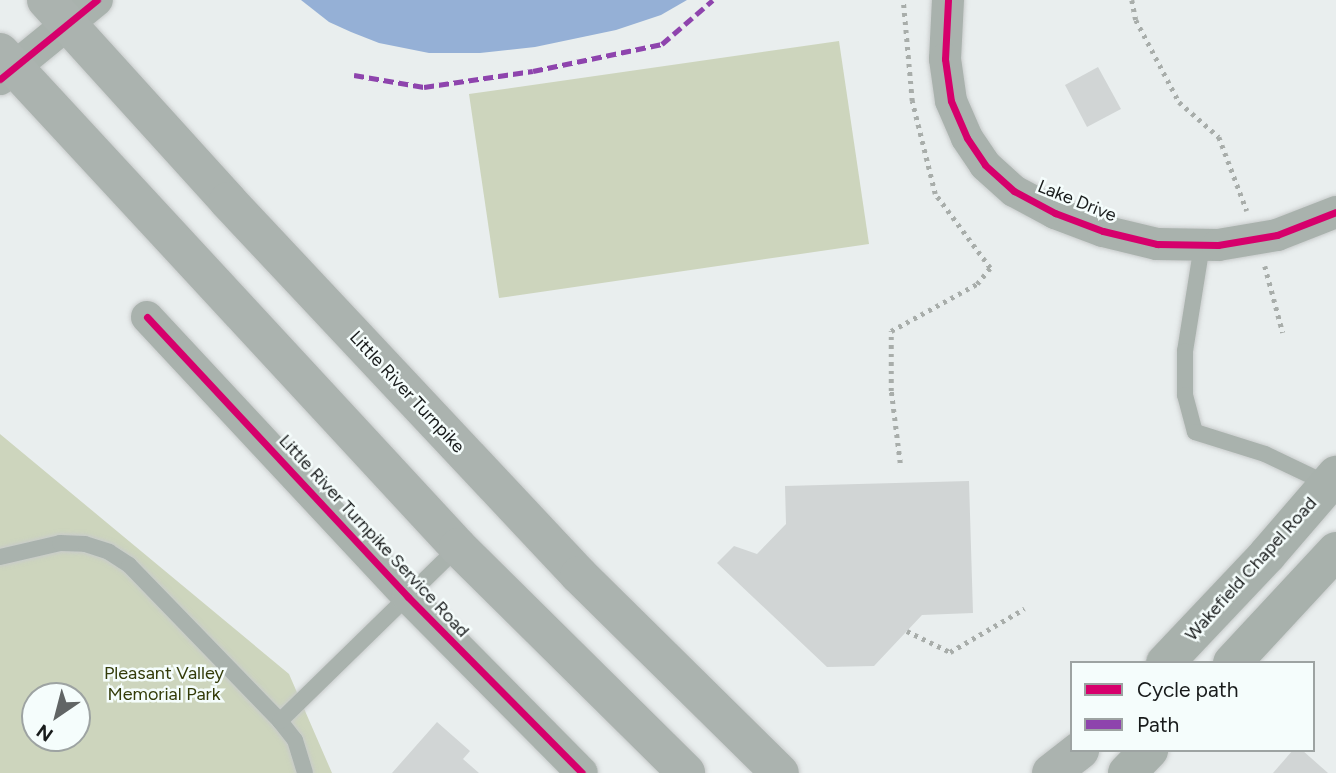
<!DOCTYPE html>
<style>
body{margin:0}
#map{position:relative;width:1336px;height:773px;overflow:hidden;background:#e9eeee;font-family:Figtree,sans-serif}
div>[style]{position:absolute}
.green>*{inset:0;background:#cdd5bd}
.water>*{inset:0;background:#95b0d6}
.building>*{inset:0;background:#d1d5d5}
.path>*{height:4.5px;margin-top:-2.25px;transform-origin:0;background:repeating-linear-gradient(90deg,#a8adaa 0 3.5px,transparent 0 8.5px)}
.roads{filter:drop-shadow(0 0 2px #c8cbcb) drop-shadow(0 0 2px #c8cbcb)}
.service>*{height:16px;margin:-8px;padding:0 8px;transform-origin:8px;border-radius:8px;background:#a9b2ad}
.minor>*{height:32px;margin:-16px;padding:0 16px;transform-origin:16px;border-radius:16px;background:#a9b2ad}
.secondary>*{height:38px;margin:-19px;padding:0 19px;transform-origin:19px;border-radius:19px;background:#a8b1ac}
.primary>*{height:38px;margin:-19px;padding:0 19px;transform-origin:19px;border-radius:19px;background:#abb3af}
.quiet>*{height:5px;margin-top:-2.5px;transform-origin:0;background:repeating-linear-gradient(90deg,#8e44ad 0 10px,transparent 0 15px)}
.cycleway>*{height:7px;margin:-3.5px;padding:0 3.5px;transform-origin:3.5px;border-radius:3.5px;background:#d6006c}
span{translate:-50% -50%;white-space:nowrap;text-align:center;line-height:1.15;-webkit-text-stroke:5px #f5fdfc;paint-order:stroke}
.street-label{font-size:18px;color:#181b1b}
.park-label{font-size:18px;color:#333b08}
.legend{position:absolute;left:1070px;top:661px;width:245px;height:91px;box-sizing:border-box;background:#f5fdfc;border:2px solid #9da3a2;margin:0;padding:9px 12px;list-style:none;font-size:21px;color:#181b1b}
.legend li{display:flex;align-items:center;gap:14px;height:35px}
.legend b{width:35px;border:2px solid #9da3a2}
.north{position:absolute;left:21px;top:682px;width:70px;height:70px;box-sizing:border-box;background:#f5fdfc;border:2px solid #9da3a2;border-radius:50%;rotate:215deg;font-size:19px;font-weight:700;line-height:28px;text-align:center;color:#181b1b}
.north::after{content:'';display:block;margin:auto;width:24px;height:32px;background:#616565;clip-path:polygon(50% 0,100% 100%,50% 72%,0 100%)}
</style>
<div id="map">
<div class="green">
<div style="clip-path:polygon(839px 41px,869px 244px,499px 298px,469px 94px)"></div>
<div style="clip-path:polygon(evenodd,0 434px,289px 674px,332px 773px,0 773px,0 434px,35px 696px,77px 696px,77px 738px,35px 738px,35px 696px)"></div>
</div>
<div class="water">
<div style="clip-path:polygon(301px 0,687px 0,661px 15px,616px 30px,535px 47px,480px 53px,429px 53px,379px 43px,351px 32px,329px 22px)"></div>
</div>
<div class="building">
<div style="clip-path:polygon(1098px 67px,1121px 109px,1087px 127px,1065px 85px)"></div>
<div style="clip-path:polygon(969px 481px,973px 613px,922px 615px,874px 666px,827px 667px,717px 563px,734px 546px,757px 554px,786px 524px,785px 486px)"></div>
<div style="clip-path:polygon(437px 722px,470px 751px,463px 759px,479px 773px,392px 773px)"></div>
<div style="clip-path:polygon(1293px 750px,1302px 750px,1328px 773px,1273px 773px)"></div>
</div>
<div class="path">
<div style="left:1132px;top:0;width:20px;rotate:79deg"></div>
<div style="left:1136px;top:20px;width:93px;rotate:62.3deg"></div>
<div style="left:1179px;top:102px;width:53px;rotate:41.2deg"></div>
<div style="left:1219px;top:137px;width:79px;rotate:69.3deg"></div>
<div style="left:1265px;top:266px;width:69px;rotate:75deg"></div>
<div style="left:900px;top:463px;width:73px;rotate:-97.1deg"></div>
<div style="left:891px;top:391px;width:60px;rotate:-90deg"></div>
<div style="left:891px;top:331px;width:98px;rotate:-28.7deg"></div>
<div style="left:977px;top:284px;width:21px;rotate:-51deg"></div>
<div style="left:990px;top:268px;width:92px;rotate:-126.6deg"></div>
<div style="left:935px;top:194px;width:96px;rotate:-103.9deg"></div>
<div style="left:912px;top:101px;width:101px;rotate:-95.1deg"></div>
<div style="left:907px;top:631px;width:48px;rotate:26deg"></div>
<div style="left:950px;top:652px;width:86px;rotate:-30.2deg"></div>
</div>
<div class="roads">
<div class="service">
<div style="left:1202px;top:245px;width:107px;rotate:99.1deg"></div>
<div style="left:1185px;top:351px;width:44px;rotate:90deg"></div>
<div style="left:1185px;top:395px;width:38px;rotate:75deg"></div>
<div style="left:1195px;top:432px;width:73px;rotate:17.4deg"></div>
<div style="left:1265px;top:454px;width:70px;rotate:25.5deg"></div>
<div style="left:0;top:557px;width:62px;rotate:-13.1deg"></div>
<div style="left:60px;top:543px;width:25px;rotate:2deg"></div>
<div style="left:85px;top:544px;width:25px;rotate:18deg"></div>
<div style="left:109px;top:552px;width:24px;rotate:33deg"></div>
<div style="left:129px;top:565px;width:217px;rotate:45.9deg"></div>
<div style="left:280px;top:721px;width:24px;rotate:52deg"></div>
<div style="left:295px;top:740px;width:34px;rotate:73deg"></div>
<div style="left:280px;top:721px;width:249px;rotate:-44.3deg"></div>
</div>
<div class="minor">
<div style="left:948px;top:0;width:59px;rotate:92.9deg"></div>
<div style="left:945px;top:59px;width:42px;rotate:81.9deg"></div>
<div style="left:951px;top:101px;width:40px;rotate:66.6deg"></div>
<div style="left:967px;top:138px;width:32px;rotate:56deg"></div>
<div style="left:985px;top:165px;width:39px;rotate:42deg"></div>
<div style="left:1014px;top:191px;width:47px;rotate:28.2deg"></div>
<div style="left:1055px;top:213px;width:51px;rotate:20.6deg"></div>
<div style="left:1103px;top:231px;width:56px;rotate:13.5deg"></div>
<div style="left:1157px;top:244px;width:61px;rotate:0.9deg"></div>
<div style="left:1218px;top:245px;width:60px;rotate:-9.6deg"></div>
<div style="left:1277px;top:235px;width:63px;rotate:-21.3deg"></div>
<div style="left:0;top:79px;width:125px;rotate:-39.2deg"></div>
<div style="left:147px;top:317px;width:383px;rotate:47deg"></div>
<div style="left:408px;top:597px;width:247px;rotate:45.3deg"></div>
</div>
<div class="secondary">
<div style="left:1165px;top:663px;width:149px;rotate:-46.6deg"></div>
<div style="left:1267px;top:555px;width:106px;rotate:-49.2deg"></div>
<div style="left:1232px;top:663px;width:153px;rotate:-47.1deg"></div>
<div style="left:1127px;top:773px;width:32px;rotate:-46deg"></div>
</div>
<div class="primary">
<div style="left:46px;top:0;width:271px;rotate:47.8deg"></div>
<div style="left:228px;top:201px;width:513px;rotate:46.82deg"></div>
<div style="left:579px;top:575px;width:282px;rotate:44.6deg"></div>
<div style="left:0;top:52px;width:674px;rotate:47.22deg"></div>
<div style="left:458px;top:547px;width:321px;rotate:44.7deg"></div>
<div style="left:1051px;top:773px;width:37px;rotate:-38deg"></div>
</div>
</div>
<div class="quiet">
<div style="left:354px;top:75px;width:71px;rotate:9.7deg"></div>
<div style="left:424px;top:87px;width:110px;rotate:-8.4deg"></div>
<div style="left:533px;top:71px;width:132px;rotate:-11.8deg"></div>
<div style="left:662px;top:44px;width:67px;rotate:-40.8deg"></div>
</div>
<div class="cycleway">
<div style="left:948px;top:0;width:59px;rotate:92.9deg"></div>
<div style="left:945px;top:59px;width:42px;rotate:81.9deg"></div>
<div style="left:951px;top:101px;width:40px;rotate:66.6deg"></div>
<div style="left:967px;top:138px;width:32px;rotate:56deg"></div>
<div style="left:985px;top:165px;width:39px;rotate:42deg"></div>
<div style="left:1014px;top:191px;width:47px;rotate:28.2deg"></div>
<div style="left:1055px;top:213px;width:51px;rotate:20.6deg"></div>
<div style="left:1103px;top:231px;width:56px;rotate:13.5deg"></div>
<div style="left:1157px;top:244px;width:61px;rotate:0.9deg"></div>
<div style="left:1218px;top:245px;width:60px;rotate:-9.6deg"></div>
<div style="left:1277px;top:235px;width:63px;rotate:-21.3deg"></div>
<div style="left:0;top:79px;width:125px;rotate:-39.2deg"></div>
<div style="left:147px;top:317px;width:383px;rotate:47deg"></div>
<div style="left:408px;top:597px;width:247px;rotate:45.3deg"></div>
</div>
<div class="street-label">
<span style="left:1077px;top:201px;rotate:22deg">Lake Drive</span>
<span style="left:407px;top:392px;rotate:47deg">Little River Turnpike</span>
<span style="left:374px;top:536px;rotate:47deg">Little River Turnpike Service Road</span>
<span style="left:1251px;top:569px;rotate:-48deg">Wakefield Chapel Road</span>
</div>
<div class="park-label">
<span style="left:164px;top:684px">Pleasant Valley<br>Memorial Park</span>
</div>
<ul class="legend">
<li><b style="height:9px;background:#d6006c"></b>Cycle path</li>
<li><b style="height:9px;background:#8e44ad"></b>Path</li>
</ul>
<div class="north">N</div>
</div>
